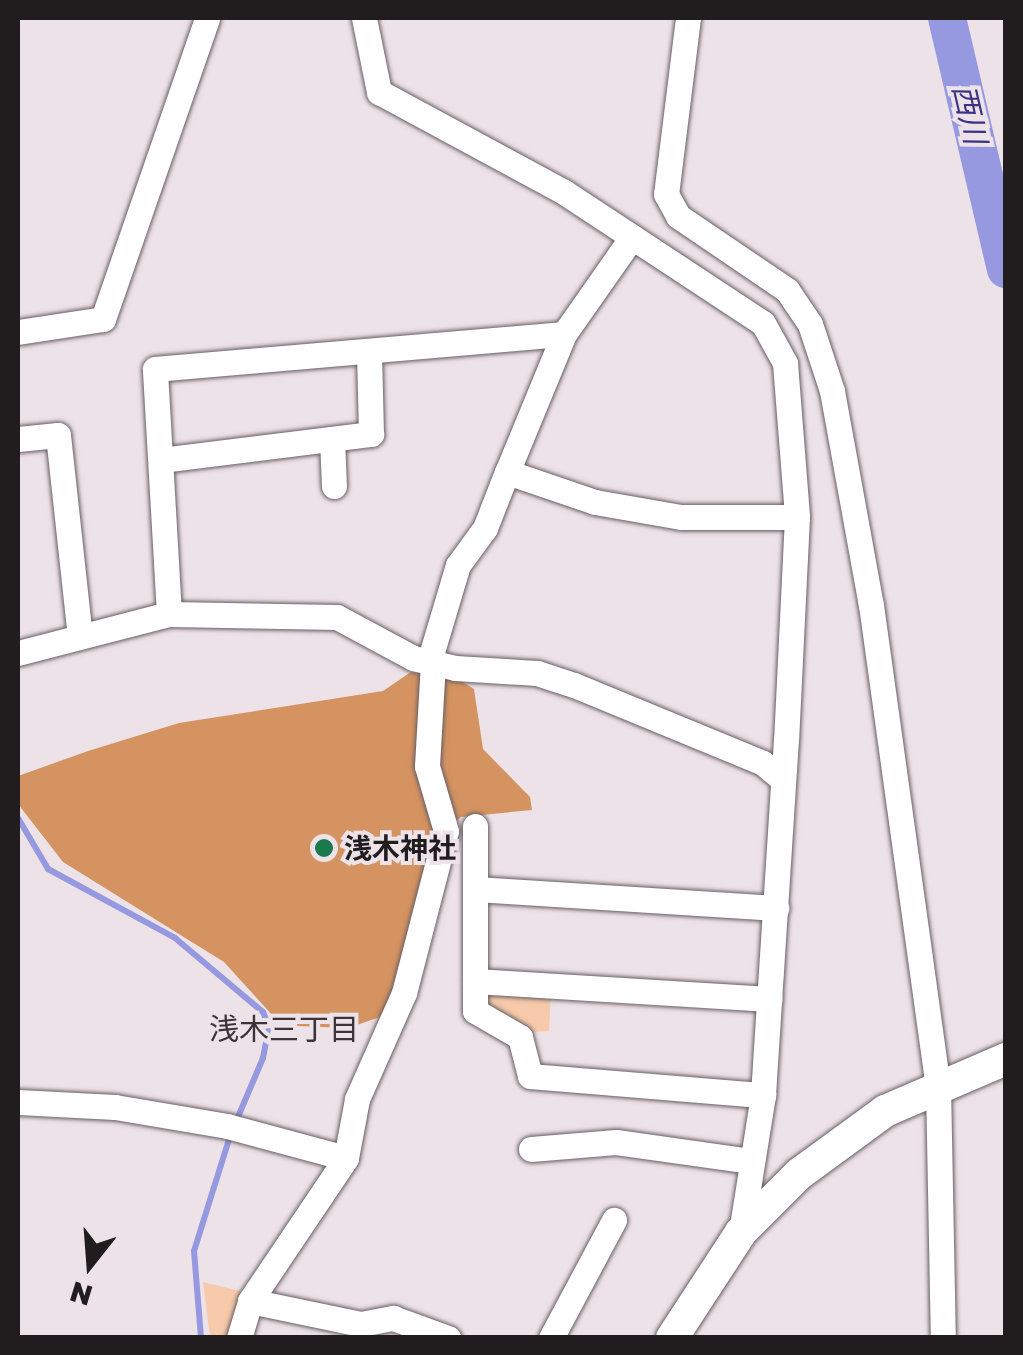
<!DOCTYPE html>
<meta charset="utf-8">
<style>
body{margin:0}
#map{position:relative;width:1023px;height:1355px;overflow:hidden;background:#ede2e7;font-family:"Golos Text","Noto Sans JP",sans-serif}
div>[style]{position:absolute}
.green>*{inset:0;background:#f6caab}
.forest>*{inset:0;background:#d59361}
.stream>*{height:6px;margin:-3px;padding:0 3px;transform-origin:3px;border-radius:3px;background:#9699df}
.river>*{height:38px;margin:-19px;padding:0 19px;transform-origin:19px;border-radius:19px;background:#9699df}
.roads{filter:drop-shadow(0 0 2px #675e62) drop-shadow(0 0 2px #675e62)}
.minor>*{height:25px;margin:-12.5px;padding:0 12.5px;transform-origin:12.5px;border-radius:12.5px;background:#fff}
.tertiary>*{height:32px;margin:-16px;padding:0 16px;transform-origin:16px;border-radius:16px;background:#fff}
.dots>*{width:28px;height:28px;translate:-50% -50%;box-sizing:border-box;border:5px solid #ede2e7;border-radius:50%}
span{translate:-50% -50%;white-space:nowrap;text-align:center;line-height:1.15;-webkit-text-stroke:8px #ede2e7;paint-order:stroke}
.poi-label{font-size:28px;color:#211d1f;font-weight:700}
.left{translate:0 -50%;text-align:left}
.water-label{font-size:30px;color:#3a3285;font-style:italic}
.neighbourhood-label{font-size:30px;color:#3c3438}
.frame{position:absolute;inset:0;border:20px solid #211d1f;pointer-events:none}
.north{position:absolute;left:40px;top:1215px;width:100px;height:100px;-webkit-text-stroke:8px #ede2e7;paint-order:stroke;rotate:197deg;font-size:28px;font-weight:700;line-height:40px;text-align:center;color:#211d1f}
.north::after{content:'';display:block;margin:auto;width:35px;height:45px;background:#211d1f;clip-path:polygon(50% 0,100% 100%,50% 72%,0 100%)}
</style>
<div id="map">
<div class="green">
<div style="clip-path:polygon(486px 987px,551px 991px,549px 1031px,531px 1032px,485px 1002px)"></div>
<div style="clip-path:polygon(203px 1282px,248px 1293px,235px 1337px,210px 1337px)"></div>
</div>
<div class="forest">
<div style="clip-path:polygon(411px 672px,458px 679px,474px 689px,483px 749px,530px 797px,532px 810px,461px 817px,434px 840px,395px 987px,380px 1017px,348px 1028px,298px 1026px,273px 1016px,224px 962px,63px 862px,18px 804px,18px 776px,88px 751px,179px 723px,383px 691px)"></div>
</div>
<div class="stream">
<div style="left:18px;top:818px;width:59px;rotate:59.5deg"></div>
<div style="left:48px;top:869px;width:145px;rotate:28.5deg"></div>
<div style="left:175px;top:938px;width:115px;rotate:40.1deg"></div>
<div style="left:263px;top:1012px;width:16px;rotate:68deg"></div>
<div style="left:269px;top:1027px;width:32px;rotate:101deg"></div>
<div style="left:263px;top:1058px;width:72px;rotate:113deg"></div>
<div style="left:201px;top:1338px;width:87px;rotate:-94.6deg"></div>
<div style="left:194px;top:1251px;width:121px;rotate:-72.6deg"></div>
</div>
<div class="river">
<div style="left:947px;top:18px;width:258px;rotate:76.8deg"></div>
</div>
<div class="roads">
<div class="minor">
<div style="left:364px;top:18px;width:76px;rotate:78.5deg"></div>
<div style="left:379px;top:92px;width:210px;rotate:28.4deg"></div>
<div style="left:564px;top:192px;width:238px;rotate:33.4deg"></div>
<div style="left:763px;top:323px;width:46px;rotate:61.2deg"></div>
<div style="left:785px;top:363px;width:154px;rotate:85.5deg"></div>
<div style="left:797px;top:517px;width:222px;rotate:92.8deg"></div>
<div style="left:786px;top:739px;width:357px;rotate:93.7deg"></div>
<div style="left:763px;top:1095px;width:139px;rotate:99.1deg"></div>
<div style="left:688px;top:18px;width:177px;rotate:97.1deg"></div>
<div style="left:666px;top:194px;width:25px;rotate:61deg"></div>
<div style="left:678px;top:216px;width:132px;rotate:34.2deg"></div>
<div style="left:787px;top:290px;width:41px;rotate:55.9deg"></div>
<div style="left:810px;top:324px;width:71px;rotate:71.8deg"></div>
<div style="left:832px;top:391px;width:218px;rotate:79.7deg"></div>
<div style="left:871px;top:605px;width:485px;rotate:82.1deg"></div>
<div style="left:938px;top:1085px;width:253px;rotate:88.9deg"></div>
<div style="left:632px;top:237px;width:118px;rotate:125deg"></div>
<div style="left:564px;top:334px;width:149px;rotate:112.4deg"></div>
<div style="left:507px;top:472px;width:93px;rotate:18.8deg"></div>
<div style="left:595px;top:502px;width:87px;rotate:9.9deg"></div>
<div style="left:681px;top:517px;width:116px"></div>
<div style="left:18px;top:332px;width:86px;rotate:-8.7deg"></div>
<div style="left:103px;top:319px;width:318px;rotate:-70.9deg"></div>
<div style="left:18px;top:439px;width:40px;rotate:-5.7deg"></div>
<div style="left:58px;top:435px;width:202px;rotate:83.8deg"></div>
<div style="left:332px;top:439px;width:47px;rotate:87.6deg"></div>
<div style="left:161px;top:460px;width:212px;rotate:-7.1deg"></div>
<div style="left:371px;top:434px;width:82px;rotate:-91.4deg"></div>
<div style="left:169px;top:614px;width:245px;rotate:-93.3deg"></div>
<div style="left:155px;top:369px;width:410px;rotate:-4.9deg"></div>
<div style="left:18px;top:653px;width:156px;rotate:-14.5deg"></div>
<div style="left:169px;top:614px;width:168px;rotate:1deg"></div>
<div style="left:337px;top:617px;width:86px;rotate:28.3deg"></div>
<div style="left:413px;top:658px;width:43px;rotate:13.4deg"></div>
<div style="left:455px;top:668px;width:82px;rotate:3.5deg"></div>
<div style="left:537px;top:673px;width:39px;rotate:18deg"></div>
<div style="left:574px;top:685px;width:204px;rotate:22.4deg"></div>
<div style="left:763px;top:763px;width:26px;rotate:40deg"></div>
<div style="left:429px;top:662px;width:101px;rotate:-73.4deg"></div>
<div style="left:458px;top:565px;width:46px;rotate:-53.9deg"></div>
<div style="left:485px;top:528px;width:60px;rotate:-68.6deg"></div>
<div style="left:475px;top:826px;width:185px;rotate:90deg"></div>
<div style="left:475px;top:1011px;width:52px;rotate:30deg"></div>
<div style="left:520px;top:1037px;width:40px;rotate:75.6deg"></div>
<div style="left:530px;top:1076px;width:234px;rotate:4.7deg"></div>
<div style="left:476px;top:889px;width:301px;rotate:3.6deg"></div>
<div style="left:475px;top:981px;width:295px;rotate:3.5deg"></div>
<div style="left:18px;top:1102px;width:97px;rotate:3deg"></div>
<div style="left:115px;top:1107px;width:114px;rotate:9.6deg"></div>
<div style="left:227px;top:1126px;width:123px;rotate:15.1deg"></div>
<div style="left:531px;top:1149px;width:85px;rotate:-4.7deg"></div>
<div style="left:616px;top:1142px;width:137px;rotate:8deg"></div>
<div style="left:250px;top:1301px;width:113px;rotate:11.7deg"></div>
<div style="left:361px;top:1324px;width:33px;rotate:-11deg"></div>
<div style="left:393px;top:1318px;width:59px;rotate:20deg"></div>
<div style="left:239px;top:1338px;width:39px;rotate:-73deg"></div>
<div style="left:250px;top:1301px;width:172px;rotate:-56.1deg"></div>
<div style="left:346px;top:1158px;width:60px;rotate:-79.4deg"></div>
<div style="left:357px;top:1099px;width:116px;rotate:-66.1deg"></div>
<div style="left:404px;top:993px;width:167px;rotate:-75.5deg"></div>
<div style="left:446px;top:831px;width:68px;rotate:-106.3deg"></div>
<div style="left:427px;top:766px;width:103px;rotate:-86.7deg"></div>
<div style="left:551px;top:1338px;width:134px;rotate:-61.9deg"></div>
</div>
<div class="tertiary">
<div style="left:672px;top:1338px;width:126px;rotate:-56.9deg"></div>
<div style="left:741px;top:1232px;width:82px;rotate:-45deg"></div>
<div style="left:799px;top:1174px;width:107px;rotate:-36.2deg"></div>
<div style="left:885px;top:1111px;width:132px;rotate:-23.3deg"></div>
</div>
</div>
<div class="dots">
<div style="left:324px;top:848px;background:#1c794f"></div>
</div>
<div class="poi-label">
<span class="left" style="left:344px;top:848px">浅木神社</span>
</div>
<div class="water-label">
<span style="left:970px;top:114px;rotate:77deg">西川</span>
</div>
<div class="neighbourhood-label">
<span style="left:284px;top:1029px">浅木三丁目</span>
</div>
<div class="frame"></div>
<div class="north">N</div>
</div>
